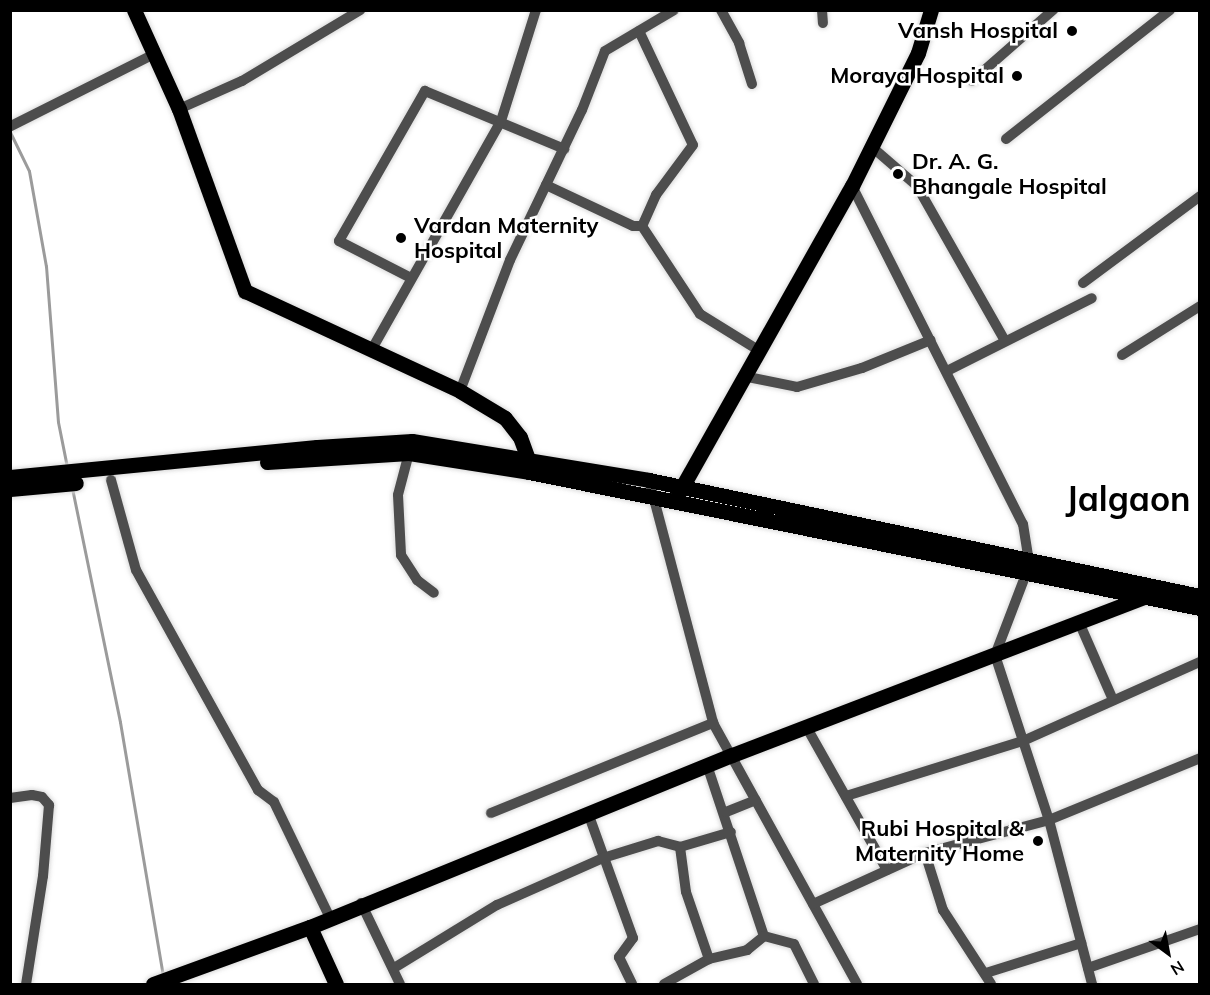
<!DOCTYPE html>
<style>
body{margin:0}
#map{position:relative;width:1210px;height:995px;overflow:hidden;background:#fff;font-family:Mulish,sans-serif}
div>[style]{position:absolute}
.stream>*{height:3px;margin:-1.5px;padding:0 1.5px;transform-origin:1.5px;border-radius:1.5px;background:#9b9b9b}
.roads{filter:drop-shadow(0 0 2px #dbdbdb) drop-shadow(0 0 2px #dbdbdb)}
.minor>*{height:10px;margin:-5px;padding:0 5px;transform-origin:5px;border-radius:5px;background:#4d4d4d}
.major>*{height:15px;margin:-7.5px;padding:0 7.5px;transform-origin:7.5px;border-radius:7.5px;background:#000}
.dots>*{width:16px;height:16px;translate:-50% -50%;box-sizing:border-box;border:3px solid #fff;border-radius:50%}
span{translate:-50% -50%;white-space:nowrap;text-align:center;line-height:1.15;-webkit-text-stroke:5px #fff;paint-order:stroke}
.poi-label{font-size:22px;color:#000;font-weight:700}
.right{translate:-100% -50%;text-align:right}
.left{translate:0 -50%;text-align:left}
.town-label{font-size:34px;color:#000;font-weight:700}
.frame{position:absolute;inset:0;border:12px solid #000;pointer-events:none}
.north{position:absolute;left:1138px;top:923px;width:60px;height:60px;-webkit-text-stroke:4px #fff;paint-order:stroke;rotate:148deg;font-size:16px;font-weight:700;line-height:24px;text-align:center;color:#000}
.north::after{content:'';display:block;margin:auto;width:21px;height:27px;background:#000;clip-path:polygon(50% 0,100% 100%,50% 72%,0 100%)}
</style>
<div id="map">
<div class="stream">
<div style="left:10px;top:132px;width:43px;rotate:64deg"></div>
<div style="left:29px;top:171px;width:97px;rotate:79.9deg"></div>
<div style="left:46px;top:266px;width:156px;rotate:85.6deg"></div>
<div style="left:58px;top:422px;width:46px;rotate:78.7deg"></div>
<div style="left:72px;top:488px;width:239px;rotate:78.4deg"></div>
<div style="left:120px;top:722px;width:259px;rotate:80.4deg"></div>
</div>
<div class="roads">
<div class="minor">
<div style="left:721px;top:10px;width:38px;rotate:61deg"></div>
<div style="left:739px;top:43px;width:43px;rotate:72.4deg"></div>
<div style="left:822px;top:10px;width:13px;rotate:86deg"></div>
<div style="left:639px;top:31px;width:126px;rotate:64.7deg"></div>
<div style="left:693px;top:145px;width:62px;rotate:126.5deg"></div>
<div style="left:656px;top:195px;width:34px;rotate:114deg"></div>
<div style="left:972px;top:81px;width:108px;rotate:-41.2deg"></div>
<div style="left:179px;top:109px;width:69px;rotate:-24deg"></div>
<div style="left:242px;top:81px;width:138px;rotate:-31deg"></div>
<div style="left:11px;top:126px;width:160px;rotate:-26.7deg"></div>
<div style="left:1006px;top:139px;width:209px;rotate:-38.2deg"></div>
<div style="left:872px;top:147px;width:60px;rotate:40.9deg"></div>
<div style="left:917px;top:186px;width:176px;rotate:60.4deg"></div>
<div style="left:546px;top:185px;width:96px;rotate:25.2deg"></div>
<div style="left:633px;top:226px;width:9px"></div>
<div style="left:642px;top:226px;width:105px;rotate:56.6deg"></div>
<div style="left:700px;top:314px;width:68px;rotate:31.8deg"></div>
<div style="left:852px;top:186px;width:379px;rotate:63.2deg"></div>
<div style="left:1023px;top:524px;width:36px;rotate:81deg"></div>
<div style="left:411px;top:278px;width:81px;rotate:-152.8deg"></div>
<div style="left:339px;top:241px;width:173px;rotate:-60.2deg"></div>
<div style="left:425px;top:91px;width:151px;rotate:22.6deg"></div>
<div style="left:1083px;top:283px;width:146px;rotate:-36.6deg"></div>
<div style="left:372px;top:349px;width:262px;rotate:-60.5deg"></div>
<div style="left:501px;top:121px;width:116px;rotate:-72.5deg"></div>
<div style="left:1122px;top:355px;width:92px;rotate:-32.1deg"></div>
<div style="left:947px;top:371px;width:162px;rotate:-26.7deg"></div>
<div style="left:743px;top:376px;width:55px;rotate:11.5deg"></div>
<div style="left:797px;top:387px;width:68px;rotate:-16.3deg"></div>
<div style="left:862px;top:368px;width:74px;rotate:-22.1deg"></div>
<div style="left:460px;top:391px;width:140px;rotate:-69.1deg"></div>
<div style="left:510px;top:260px;width:166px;rotate:-64.4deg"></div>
<div style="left:582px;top:110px;width:63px;rotate:-68.7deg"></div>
<div style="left:605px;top:51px;width:80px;rotate:-30.7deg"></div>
<div style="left:409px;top:453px;width:43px;rotate:104.7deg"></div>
<div style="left:398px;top:495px;width:60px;rotate:87.1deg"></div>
<div style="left:401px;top:555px;width:30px;rotate:57deg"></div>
<div style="left:417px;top:580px;width:21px;rotate:37deg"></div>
<div style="left:111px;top:480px;width:93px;rotate:74.5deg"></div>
<div style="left:136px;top:570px;width:252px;rotate:61deg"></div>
<div style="left:258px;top:790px;width:20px;rotate:37deg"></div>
<div style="left:274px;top:802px;width:129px;rotate:64.2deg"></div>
<div style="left:649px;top:480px;width:251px;rotate:75.2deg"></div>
<div style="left:713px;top:723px;width:298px;rotate:61.1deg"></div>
<div style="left:1026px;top:574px;width:87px;rotate:110.9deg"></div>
<div style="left:995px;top:655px;width:174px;rotate:71.9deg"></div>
<div style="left:1049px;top:820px;width:170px;rotate:75.3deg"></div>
<div style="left:1079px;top:622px;width:85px;rotate:66.4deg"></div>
<div style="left:807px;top:728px;width:163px;rotate:60.6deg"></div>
<div style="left:708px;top:768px;width:177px;rotate:71.6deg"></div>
<div style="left:764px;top:936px;width:31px;rotate:15deg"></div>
<div style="left:794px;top:944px;width:45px;rotate:63.4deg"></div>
<div style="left:846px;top:796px;width:185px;rotate:-17.3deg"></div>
<div style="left:1023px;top:741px;width:194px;rotate:-24.1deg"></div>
<div style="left:10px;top:798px;width:22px;rotate:-8deg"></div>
<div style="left:32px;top:795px;width:10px;rotate:11deg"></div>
<div style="left:42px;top:797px;width:11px;rotate:49deg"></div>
<div style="left:49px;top:805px;width:71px;rotate:94.8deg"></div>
<div style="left:43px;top:876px;width:109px;rotate:98.9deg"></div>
<div style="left:726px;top:812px;width:32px;rotate:-22deg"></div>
<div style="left:491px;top:813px;width:240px;rotate:-22.1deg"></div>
<div style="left:588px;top:813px;width:133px;rotate:70.2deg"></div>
<div style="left:633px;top:938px;width:24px;rotate:126deg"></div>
<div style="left:619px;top:957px;width:30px;rotate:64deg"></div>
<div style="left:680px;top:847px;width:45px;rotate:82.4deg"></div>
<div style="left:686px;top:892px;width:71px;rotate:71.1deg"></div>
<div style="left:925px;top:853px;width:60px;rotate:72.5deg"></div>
<div style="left:943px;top:910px;width:88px;rotate:57deg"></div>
<div style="left:361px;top:903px;width:90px;rotate:64.3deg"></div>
<div style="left:813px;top:904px;width:123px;rotate:-24.5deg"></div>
<div style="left:925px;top:853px;width:128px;rotate:-14.9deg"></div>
<div style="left:1049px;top:820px;width:163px;rotate:-22.3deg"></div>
<div style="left:394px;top:968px;width:121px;rotate:-31.5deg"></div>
<div style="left:497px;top:905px;width:116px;rotate:-23.9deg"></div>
<div style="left:603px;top:858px;width:58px;rotate:-17.2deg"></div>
<div style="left:658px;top:841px;width:23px;rotate:15deg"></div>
<div style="left:680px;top:847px;width:53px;rotate:-16.4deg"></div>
<div style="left:1088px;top:968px;width:119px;rotate:-19.2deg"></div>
<div style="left:986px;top:973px;width:100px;rotate:-17.5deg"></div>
<div style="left:664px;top:984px;width:51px;rotate:-29.1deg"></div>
<div style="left:709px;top:959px;width:39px;rotate:-13deg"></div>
<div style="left:747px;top:950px;width:22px;rotate:-39deg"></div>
</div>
<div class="major">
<div style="left:134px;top:10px;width:109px;rotate:65.6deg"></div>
<div style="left:179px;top:109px;width:194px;rotate:70.1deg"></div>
<div style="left:245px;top:291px;width:237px;rotate:24.9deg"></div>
<div style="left:460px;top:391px;width:52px;rotate:31deg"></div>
<div style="left:505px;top:418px;width:24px;rotate:52deg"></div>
<div style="left:520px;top:437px;width:29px;rotate:70deg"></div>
<div style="left:267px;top:462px;width:142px;rotate:-3.6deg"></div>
<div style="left:409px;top:453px;width:121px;rotate:9deg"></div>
<div style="left:529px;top:472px;width:685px;rotate:11.46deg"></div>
<div style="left:10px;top:477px;width:308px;rotate:-5.6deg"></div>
<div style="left:317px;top:447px;width:95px;rotate:-3.6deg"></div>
<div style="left:412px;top:441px;width:240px;rotate:9.3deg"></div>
<div style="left:649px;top:480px;width:563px;rotate:11.89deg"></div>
<div style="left:10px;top:489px;width:66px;rotate:-5.2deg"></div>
<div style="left:677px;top:496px;width:356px;rotate:-60.6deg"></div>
<div style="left:852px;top:186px;width:148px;rotate:-63.6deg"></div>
<div style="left:918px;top:53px;width:45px;rotate:-73.2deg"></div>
<div style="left:310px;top:927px;width:63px;rotate:65.5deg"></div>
<div style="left:153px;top:984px;width:167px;rotate:-20deg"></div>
<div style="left:310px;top:927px;width:456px;rotate:-22.2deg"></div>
<div style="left:732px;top:755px;width:440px;rotate:-21deg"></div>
</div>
</div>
<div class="dots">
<div style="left:1072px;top:31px;background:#000"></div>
<div style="left:1017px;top:76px;background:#000"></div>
<div style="left:898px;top:174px;background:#000"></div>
<div style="left:401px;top:238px;background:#000"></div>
<div style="left:1038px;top:841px;background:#000"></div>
</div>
<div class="poi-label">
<span class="right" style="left:1058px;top:31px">Vansh Hospital</span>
<span class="right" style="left:1004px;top:76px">Moraya Hospital</span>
<span class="left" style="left:912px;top:174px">Dr. A. G.<br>Bhangale Hospital</span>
<span class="left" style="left:414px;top:238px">Vardan Maternity<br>Hospital</span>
<span class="right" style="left:1024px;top:841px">Rubi Hospital &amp;<br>Maternity Home</span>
</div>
<div class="town-label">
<span style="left:1128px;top:499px">Jalgaon</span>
</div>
<div class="frame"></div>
<div class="north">N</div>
</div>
